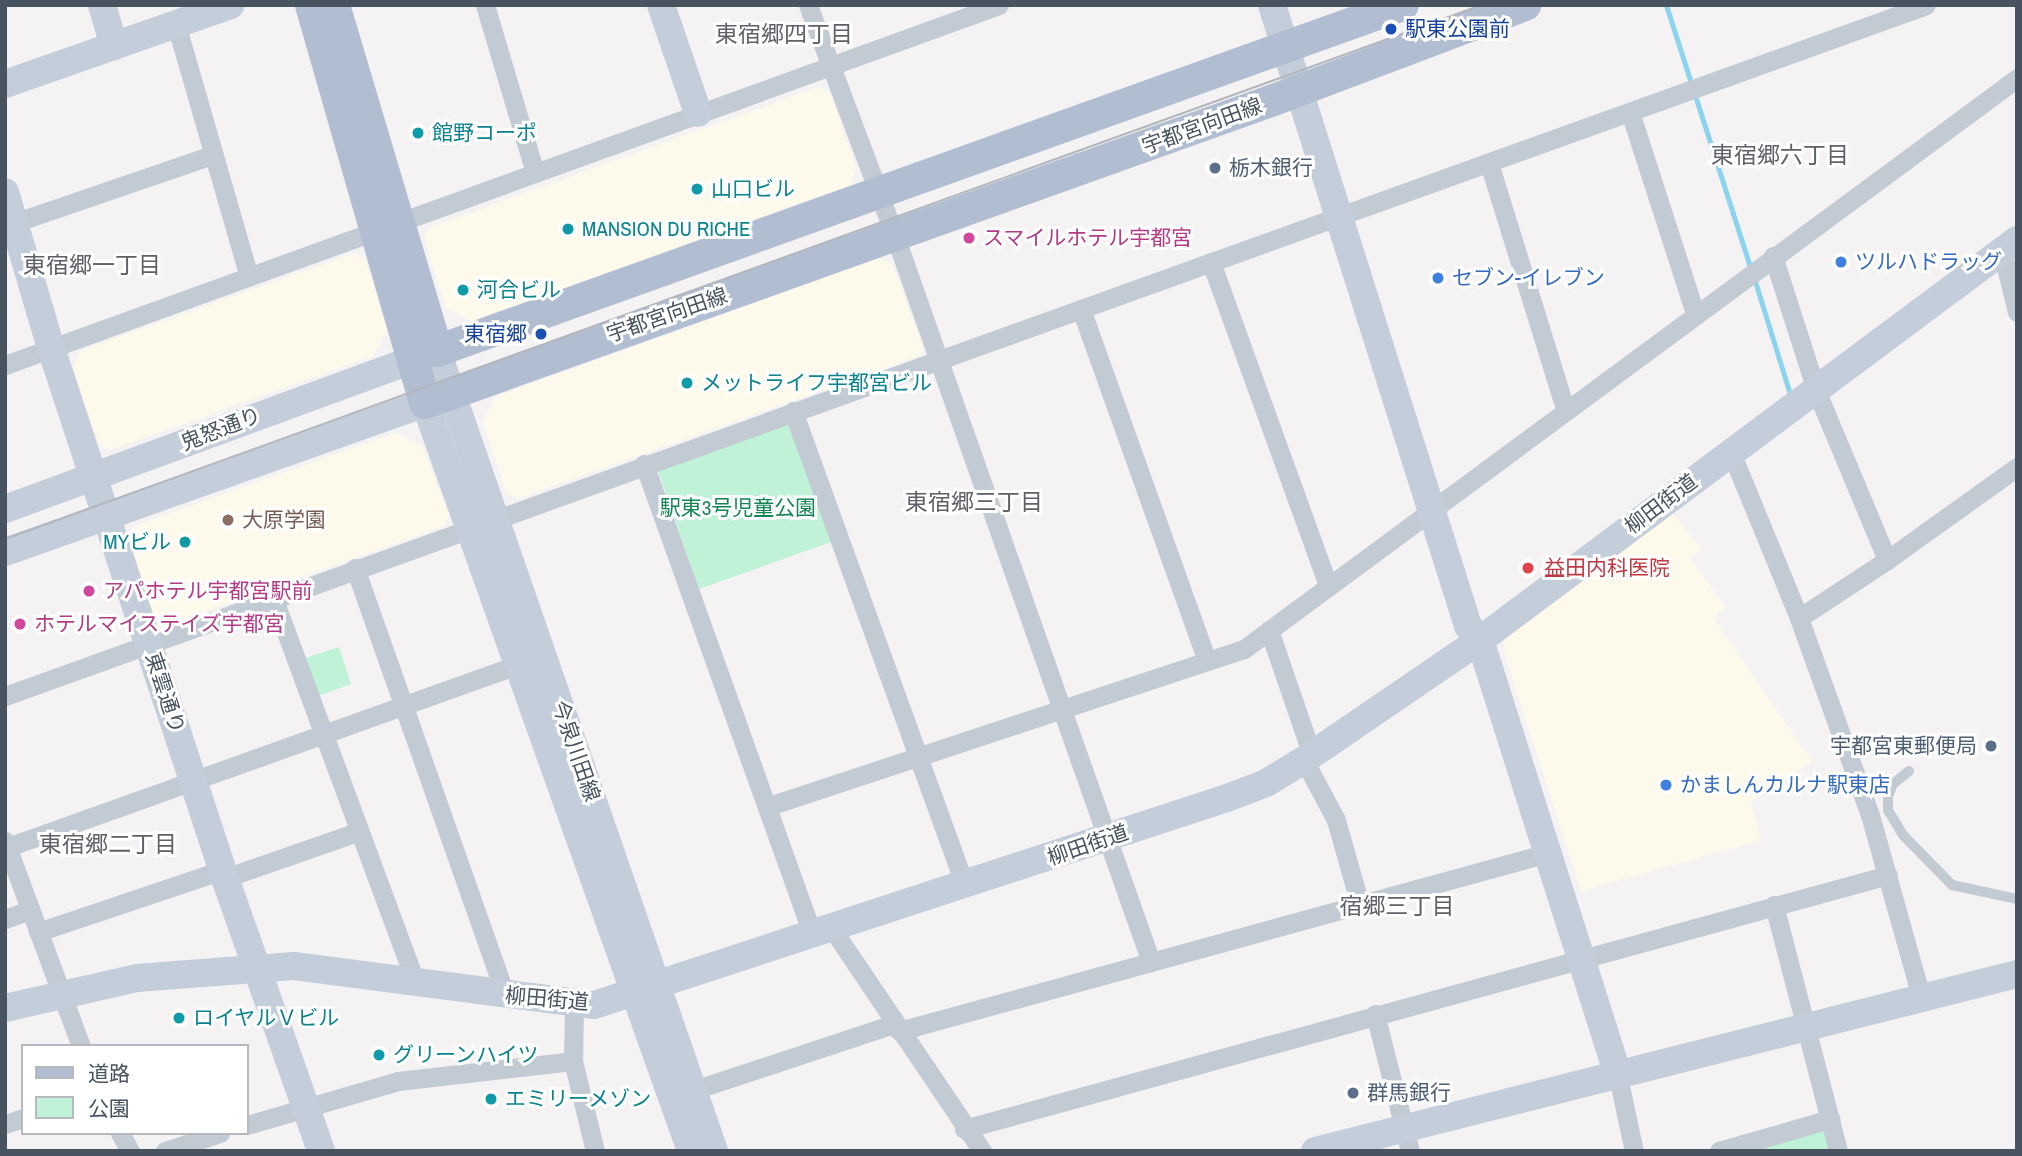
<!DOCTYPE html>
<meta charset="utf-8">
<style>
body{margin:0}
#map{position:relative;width:2022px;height:1156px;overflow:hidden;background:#f4f2f2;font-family:"Archivo Narrow","Noto Sans JP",sans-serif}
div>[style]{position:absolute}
.commercial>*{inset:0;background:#fdfaec}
.green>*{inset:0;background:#c0f2d7}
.stream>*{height:5px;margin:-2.5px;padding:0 2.5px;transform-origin:2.5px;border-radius:2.5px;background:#8cd3f0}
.lane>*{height:10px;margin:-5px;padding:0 5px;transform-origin:5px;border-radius:5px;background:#c2cad3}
.street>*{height:19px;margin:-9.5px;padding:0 9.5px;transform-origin:9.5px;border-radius:9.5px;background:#c2cad3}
.secondary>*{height:28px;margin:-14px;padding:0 14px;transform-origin:14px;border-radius:14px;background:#c4cdda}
.primary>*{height:32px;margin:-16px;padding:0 16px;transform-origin:16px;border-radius:16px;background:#b1bed1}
.tram>*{height:2px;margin:-1px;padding:0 1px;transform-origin:1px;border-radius:1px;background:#b3b6bc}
.dots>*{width:19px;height:19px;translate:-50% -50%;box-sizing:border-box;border:4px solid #fff;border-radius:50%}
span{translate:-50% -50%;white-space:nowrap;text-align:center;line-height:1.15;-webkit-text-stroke:6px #fff;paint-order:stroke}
.transit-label{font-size:21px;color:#164399}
.left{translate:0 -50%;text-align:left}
.right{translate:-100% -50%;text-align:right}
.street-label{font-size:21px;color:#485360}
.culture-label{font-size:21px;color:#0d838f}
.service-label{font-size:21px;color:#4e5e75}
.hotel-label{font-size:21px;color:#b23c85}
.shop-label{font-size:21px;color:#366cbe}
.park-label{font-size:21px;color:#148656}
.education-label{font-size:21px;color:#785e54}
.health-label{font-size:21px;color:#be3a42}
.neighbourhood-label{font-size:23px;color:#5e6167}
.frame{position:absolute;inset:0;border:7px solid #485360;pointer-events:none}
.legend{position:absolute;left:21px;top:1044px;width:228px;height:91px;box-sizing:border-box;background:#fff;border:2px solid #b6babf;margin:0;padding:9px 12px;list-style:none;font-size:21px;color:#485360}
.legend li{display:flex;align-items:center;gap:14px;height:35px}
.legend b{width:35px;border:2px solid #b6babf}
</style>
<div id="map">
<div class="commercial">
<div style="clip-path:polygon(819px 87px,830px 92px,856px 169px,850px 185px,471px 321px,446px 308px,424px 237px,431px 227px)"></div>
<div style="clip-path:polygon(355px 253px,365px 258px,387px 330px,373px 356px,111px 450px,99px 445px,73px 368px,80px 351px)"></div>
<div style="clip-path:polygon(879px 258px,892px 264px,922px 346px,921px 355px,517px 499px,507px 494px,483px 423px,495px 397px)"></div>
<div style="clip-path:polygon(395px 433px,421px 445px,449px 515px,444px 526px,167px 625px,154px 617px,128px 534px,135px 526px)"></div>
<div style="clip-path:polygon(1670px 510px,1701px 549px,1690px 558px,1726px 608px,1713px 618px,1812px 761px,1751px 802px,1761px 840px,1581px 891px,1503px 649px,1508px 632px)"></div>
</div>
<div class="green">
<div style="clip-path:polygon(790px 422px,834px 541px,699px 589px,657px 468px)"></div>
<div style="clip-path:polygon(339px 647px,351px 684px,318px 696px,305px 658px)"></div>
<div style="clip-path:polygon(1828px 1125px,1834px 1151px,1739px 1151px)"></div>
</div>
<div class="stream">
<div style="left:1666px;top:5px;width:277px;rotate:72.2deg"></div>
<div style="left:1754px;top:278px;width:121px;rotate:72.8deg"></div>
</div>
<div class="lane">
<div style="left:1909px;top:771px;width:21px;rotate:141deg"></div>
<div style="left:1893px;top:784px;width:13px;rotate:113deg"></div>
<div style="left:1888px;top:796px;width:14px;rotate:90deg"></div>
<div style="left:1888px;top:810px;width:29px;rotate:59deg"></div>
<div style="left:1903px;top:835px;width:70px;rotate:45.6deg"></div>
<div style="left:1952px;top:885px;width:66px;rotate:12.2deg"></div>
</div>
<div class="street">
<div style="left:485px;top:5px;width:175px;rotate:73.4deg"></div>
<div style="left:808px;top:5px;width:247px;rotate:69.4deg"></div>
<div style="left:895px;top:236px;width:770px;rotate:70.58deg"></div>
<div style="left:176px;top:24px;width:263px;rotate:73.9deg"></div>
<div style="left:1630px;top:112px;width:211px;rotate:72.1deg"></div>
<div style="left:1489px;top:163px;width:257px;rotate:72.8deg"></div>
<div style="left:5px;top:226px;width:219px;rotate:-18.9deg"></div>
<div style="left:2002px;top:251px;width:63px;rotate:76.2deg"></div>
<div style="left:1773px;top:256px;width:141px;rotate:72.2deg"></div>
<div style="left:1816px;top:390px;width:184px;rotate:67.3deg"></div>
<div style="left:1887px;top:560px;width:105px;rotate:146.6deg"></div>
<div style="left:1211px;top:262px;width:344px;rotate:70.1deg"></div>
<div style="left:1081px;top:309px;width:374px;rotate:70.3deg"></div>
<div style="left:5px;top:365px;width:1057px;rotate:-19.91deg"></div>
<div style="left:793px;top:411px;width:505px;rotate:70.09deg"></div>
<div style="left:1731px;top:452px;width:179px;rotate:67.7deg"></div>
<div style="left:1799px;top:618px;width:209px;rotate:70.2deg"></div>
<div style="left:1870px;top:815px;width:189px;rotate:74.3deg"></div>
<div style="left:644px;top:464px;width:501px;rotate:70.3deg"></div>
<div style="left:1887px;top:560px;width:160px;rotate:-35.6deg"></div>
<div style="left:355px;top:568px;width:454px;rotate:70.6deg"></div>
<div style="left:273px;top:597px;width:407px;rotate:69.7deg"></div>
<div style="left:1269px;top:630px;width:132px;rotate:71deg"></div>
<div style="left:5px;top:696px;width:2041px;rotate:-19.78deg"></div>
<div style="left:1304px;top:760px;width:68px;rotate:61.9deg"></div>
<div style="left:1336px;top:820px;width:88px;rotate:74.2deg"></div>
<div style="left:769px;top:806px;width:500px;rotate:-18.29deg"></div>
<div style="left:1244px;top:649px;width:961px;rotate:-36.45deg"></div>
<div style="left:5px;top:841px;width:219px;rotate:69.7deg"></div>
<div style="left:5px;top:848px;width:555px;rotate:-19.67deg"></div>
<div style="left:225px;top:878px;width:140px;rotate:-19.2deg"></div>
<div style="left:1774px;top:905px;width:254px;rotate:75.4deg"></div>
<div style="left:5px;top:919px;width:27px;rotate:-20deg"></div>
<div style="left:833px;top:930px;width:267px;rotate:56deg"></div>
<div style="left:38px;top:932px;width:194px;rotate:-18.6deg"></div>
<div style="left:574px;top:1006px;width:55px;rotate:91deg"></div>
<div style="left:573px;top:1061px;width:93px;rotate:76.3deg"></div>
<div style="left:1375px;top:1014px;width:141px;rotate:75.7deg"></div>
<div style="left:899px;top:1031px;width:673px;rotate:-15.34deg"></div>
<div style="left:1617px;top:1072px;width:81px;rotate:77.9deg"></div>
<div style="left:694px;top:1090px;width:211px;rotate:-18.3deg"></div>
<div style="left:5px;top:1124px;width:19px;rotate:-18deg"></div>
<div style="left:247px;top:1125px;width:157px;rotate:-16.2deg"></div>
<div style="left:398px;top:1081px;width:176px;rotate:-6.5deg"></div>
<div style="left:964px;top:1129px;width:958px;rotate:-15.37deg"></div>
<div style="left:120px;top:1133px;width:21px;rotate:61deg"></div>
<div style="left:165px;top:1151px;width:58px;rotate:-18.1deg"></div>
<div style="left:1719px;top:1151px;width:116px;rotate:-16.1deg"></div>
</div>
<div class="secondary">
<div style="left:102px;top:5px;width:43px;rotate:73.7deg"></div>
<div style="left:661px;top:5px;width:114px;rotate:71.1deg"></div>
<div style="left:1272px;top:5px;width:651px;rotate:72.48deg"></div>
<div style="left:1468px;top:626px;width:18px;rotate:49deg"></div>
<div style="left:1480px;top:640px;width:453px;rotate:72.4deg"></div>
<div style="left:5px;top:84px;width:239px;rotate:-19.3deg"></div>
<div style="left:5px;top:192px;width:163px;rotate:73.6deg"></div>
<div style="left:51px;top:348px;width:558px;rotate:71.82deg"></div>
<div style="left:225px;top:878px;width:289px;rotate:70.6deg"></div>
<div style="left:5px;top:509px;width:460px;rotate:-20.1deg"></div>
<div style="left:437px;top:351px;width:847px;rotate:70.9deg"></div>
<div style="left:5px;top:552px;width:446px;rotate:-19.5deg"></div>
<div style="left:425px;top:403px;width:794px;rotate:70.42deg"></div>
<div style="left:5px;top:1008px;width:135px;rotate:-12.8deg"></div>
<div style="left:137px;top:978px;width:157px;rotate:-4.4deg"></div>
<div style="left:294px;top:966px;width:303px;rotate:7.4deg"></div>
<div style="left:594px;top:1005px;width:666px;rotate:-18.11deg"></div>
<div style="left:1227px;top:798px;width:42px;rotate:-21deg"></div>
<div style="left:1266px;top:783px;width:44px;rotate:-31.2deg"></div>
<div style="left:1304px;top:760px;width:213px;rotate:-34.3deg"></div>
<div style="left:1480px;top:640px;width:670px;rotate:-36.68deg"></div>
<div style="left:1315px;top:1151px;width:724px;rotate:-14.15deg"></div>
</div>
<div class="primary">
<div style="left:311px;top:5px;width:414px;rotate:74deg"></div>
<div style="left:425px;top:403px;width:898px;rotate:-19.65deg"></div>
<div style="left:1271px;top:101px;width:272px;rotate:-20.7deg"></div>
<div style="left:334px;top:5px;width:361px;rotate:73.4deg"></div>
<div style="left:437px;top:351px;width:1026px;rotate:-19.71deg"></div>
</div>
<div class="tram">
<div style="left:5px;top:539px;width:1571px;rotate:-19.88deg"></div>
</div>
<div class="dots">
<div style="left:1391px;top:29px;background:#1a4fb4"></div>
<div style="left:418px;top:133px;background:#0f9aa8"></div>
<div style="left:1215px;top:168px;background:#5c6f8a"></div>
<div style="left:697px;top:189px;background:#0f9aa8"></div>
<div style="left:568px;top:229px;background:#0f9aa8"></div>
<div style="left:969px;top:238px;background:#d1479c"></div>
<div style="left:1841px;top:262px;background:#3f7fe0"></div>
<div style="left:1438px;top:278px;background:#3f7fe0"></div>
<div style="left:463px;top:290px;background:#0f9aa8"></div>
<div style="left:541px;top:334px;background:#1a4fb4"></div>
<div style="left:687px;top:383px;background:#0f9aa8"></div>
<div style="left:228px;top:520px;background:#8d6e63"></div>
<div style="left:185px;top:542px;background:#0f9aa8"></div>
<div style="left:1528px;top:568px;background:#e0444e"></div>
<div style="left:89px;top:591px;background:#d1479c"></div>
<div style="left:20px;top:624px;background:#d1479c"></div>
<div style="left:1991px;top:746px;background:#5c6f8a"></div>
<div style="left:1666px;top:785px;background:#3f7fe0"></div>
<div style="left:179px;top:1018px;background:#0f9aa8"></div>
<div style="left:379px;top:1055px;background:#0f9aa8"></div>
<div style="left:1353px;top:1093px;background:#5c6f8a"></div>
<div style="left:491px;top:1099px;background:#0f9aa8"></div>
</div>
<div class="transit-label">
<span class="left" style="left:1405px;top:29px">駅東公園前</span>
<span class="right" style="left:527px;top:334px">東宿郷</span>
</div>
<div class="street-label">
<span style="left:1202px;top:126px;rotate:-20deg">宇都宮向田線</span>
<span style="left:667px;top:315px;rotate:-19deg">宇都宮向田線</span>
<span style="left:221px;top:429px;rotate:-21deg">鬼怒通り</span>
<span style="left:1661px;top:504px;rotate:-37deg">柳田街道</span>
<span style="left:165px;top:693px;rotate:72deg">東雲通り</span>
<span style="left:576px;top:751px;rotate:71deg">今泉川田線</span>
<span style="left:1088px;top:845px;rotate:-19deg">柳田街道</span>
<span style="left:547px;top:999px;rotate:5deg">柳田街道</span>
</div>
<div class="culture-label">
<span class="left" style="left:432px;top:133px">館野コーポ</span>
<span class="left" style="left:711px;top:189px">山口ビル</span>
<span class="left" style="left:582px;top:229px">MANSION DU RICHE</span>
<span class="left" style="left:477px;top:290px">河合ビル</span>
<span class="left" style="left:701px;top:383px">メットライフ宇都宮ビル</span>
<span class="right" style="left:171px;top:542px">MYビル</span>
<span class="left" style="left:193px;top:1018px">ロイヤルＶビル</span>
<span class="left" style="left:393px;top:1055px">グリーンハイツ</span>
<span class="left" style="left:505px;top:1099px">エミリーメゾン</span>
</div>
<div class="service-label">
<span class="left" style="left:1229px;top:168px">栃木銀行</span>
<span class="right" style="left:1977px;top:746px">宇都宮東郵便局</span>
<span class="left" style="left:1367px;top:1093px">群馬銀行</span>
</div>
<div class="hotel-label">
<span class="left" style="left:983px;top:238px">スマイルホテル宇都宮</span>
<span class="left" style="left:103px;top:591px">アパホテル宇都宮駅前</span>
<span class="left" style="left:34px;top:624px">ホテルマイステイズ宇都宮</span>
</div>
<div class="shop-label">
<span class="left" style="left:1855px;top:262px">ツルハドラッグ</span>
<span class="left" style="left:1452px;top:278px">セブン-イレブン</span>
<span class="left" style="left:1680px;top:785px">かましんカルナ駅東店</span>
</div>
<div class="park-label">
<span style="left:738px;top:508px">駅東3号児童公園</span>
</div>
<div class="education-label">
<span class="left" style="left:242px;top:520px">大原学園</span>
</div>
<div class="health-label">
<span class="left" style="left:1544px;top:568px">益田内科医院</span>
</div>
<div class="neighbourhood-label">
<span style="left:784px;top:34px">東宿郷四丁目</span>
<span style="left:1780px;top:155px">東宿郷六丁目</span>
<span style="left:92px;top:265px">東宿郷一丁目</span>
<span style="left:974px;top:502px">東宿郷三丁目</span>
<span style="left:108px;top:844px">東宿郷二丁目</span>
<span style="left:1397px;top:906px">宿郷三丁目</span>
</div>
<div class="frame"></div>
<ul class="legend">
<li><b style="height:9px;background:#b1bed1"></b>道路</li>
<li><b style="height:19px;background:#c0f2d7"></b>公園</li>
</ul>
</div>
